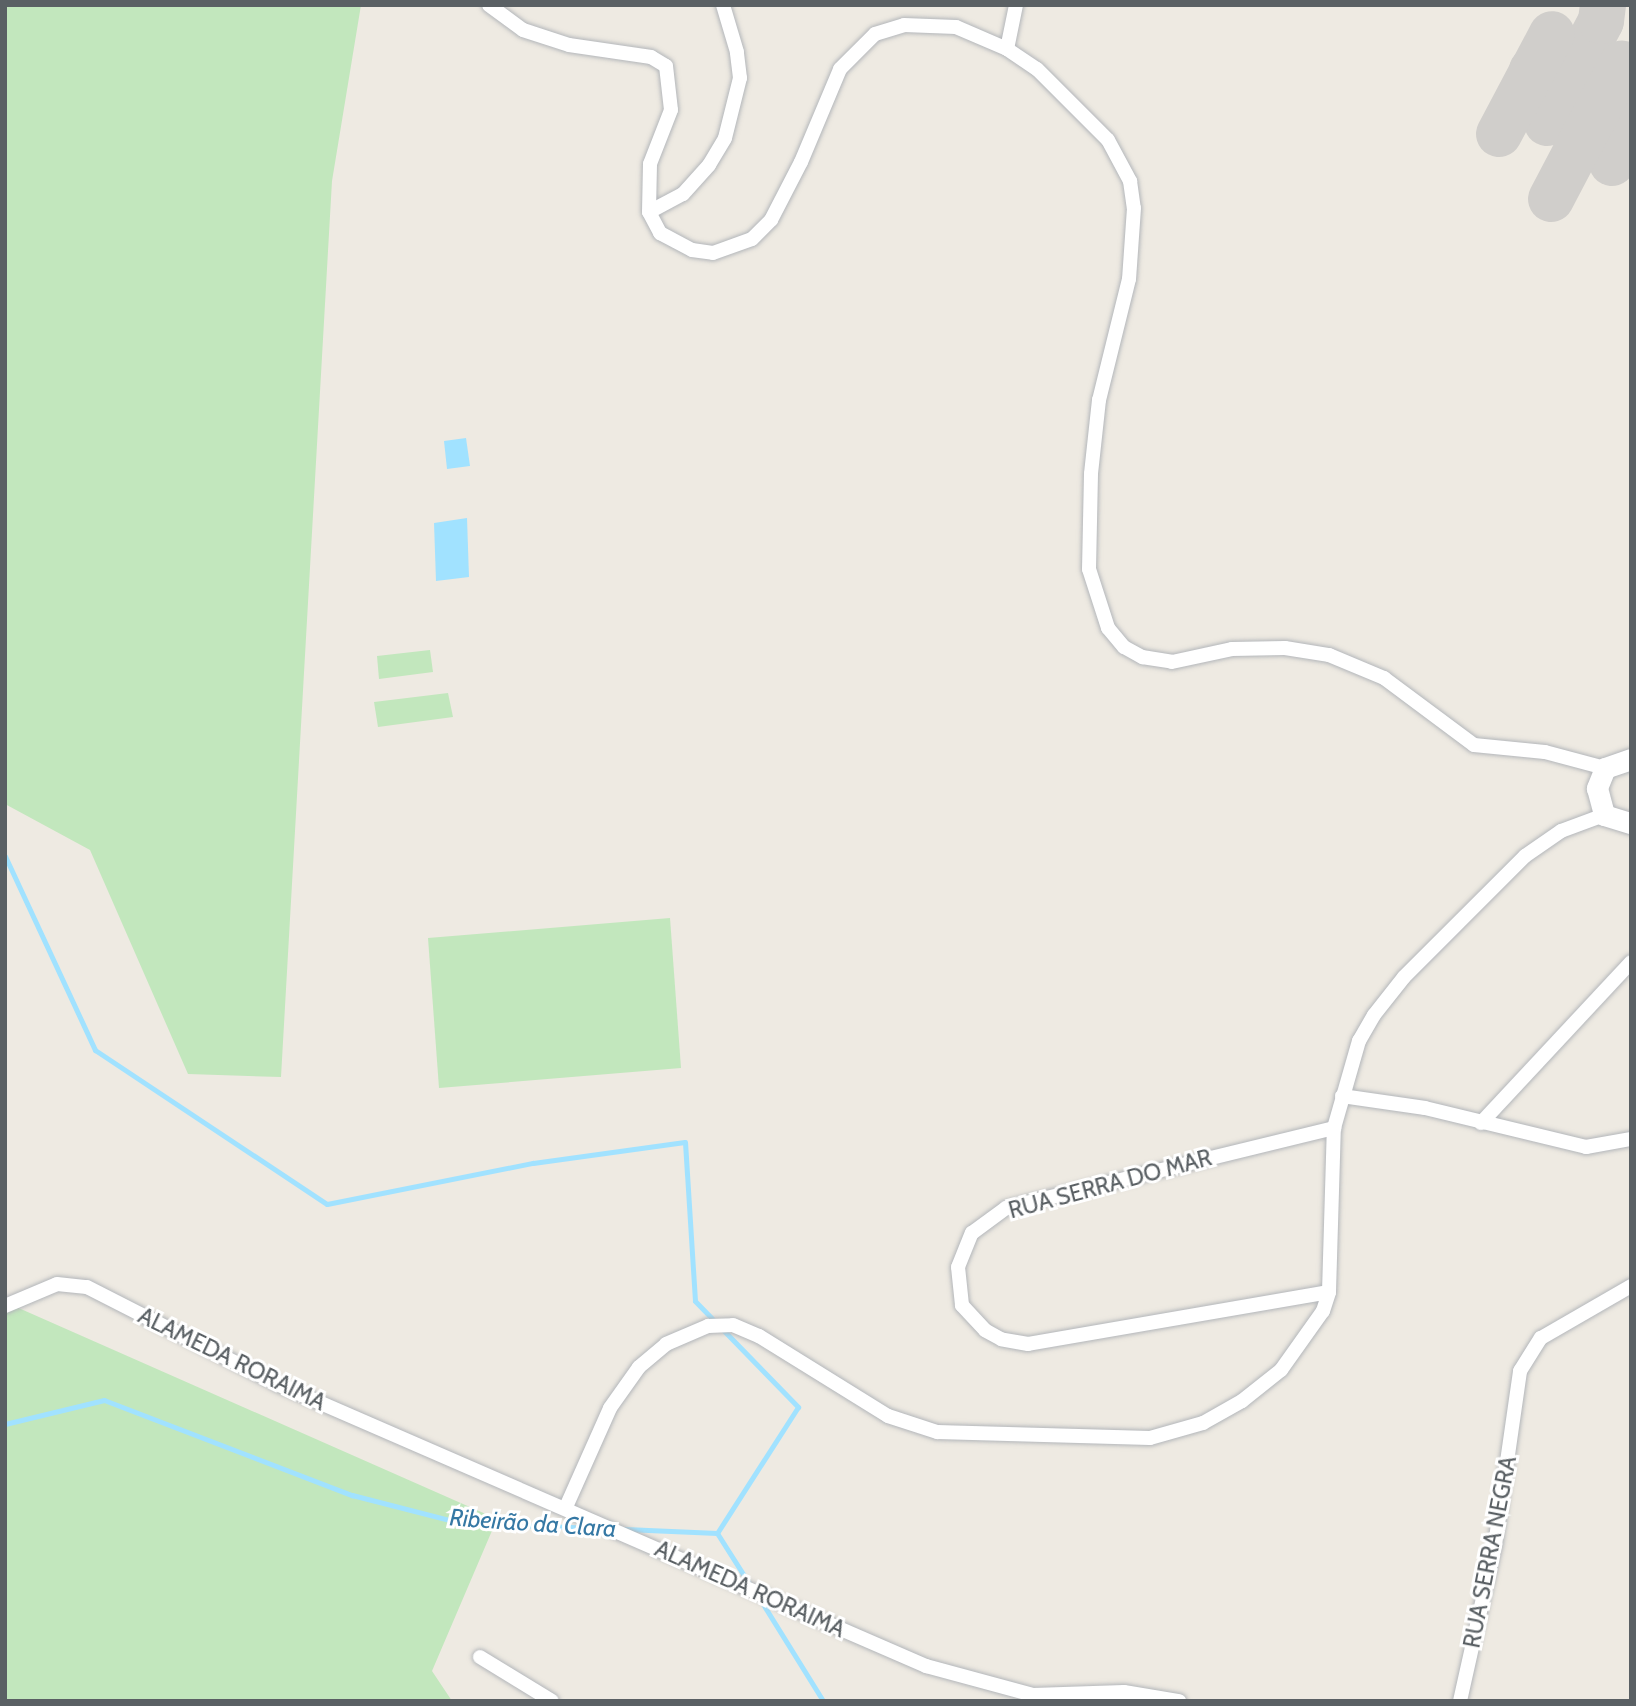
<!DOCTYPE html>
<meta charset="utf-8">
<style>
body{margin:0}
#map{position:relative;width:1636px;height:1706px;overflow:hidden;background:#eeeae2;font-family:Cabin,sans-serif}
div>[style]{position:absolute}
.green>*{inset:0;background:#c2e7bd}
.water>*{inset:0;background:#a1e2ff}
.stream>*{height:5px;margin:-2.5px;padding:0 2.5px;transform-origin:2.5px;border-radius:2.5px;background:#a1e2ff}
.taxiway>*{height:46px;margin:-23px;padding:0 23px;transform-origin:23px;border-radius:23px;background:#d0cecb}
.roads{filter:drop-shadow(0 0 2px #b3b6ba) drop-shadow(0 0 2px #b3b6ba)}
.street>*{height:14px;margin:-7px;padding:0 7px;transform-origin:7px;border-radius:7px;background:#fff}
.secondary>*{height:21px;margin:-10.5px;padding:0 10.5px;transform-origin:10.5px;border-radius:10.5px;background:#fff}
span{translate:-50% -50%;white-space:nowrap;text-align:center;line-height:1.15;-webkit-text-stroke:6px #fff;paint-order:stroke}
.street-label{font-size:23px;color:#5a6064}
.water-label{font-size:24px;color:#3578a4;font-style:italic}
.frame{position:absolute;inset:0;border:7px solid #5a6064;pointer-events:none}
</style>
<div id="map">
<div class="green">
<div style="clip-path:polygon(5px 5px,361px 5px,332px 181px,281px 1077px,188px 1074px,90px 850px,5px 804px)"></div>
<div style="clip-path:polygon(430px 650px,433px 672px,379px 679px,377px 656px)"></div>
<div style="clip-path:polygon(448px 693px,453px 717px,378px 727px,374px 702px)"></div>
<div style="clip-path:polygon(670px 918px,681px 1068px,439px 1088px,428px 938px)"></div>
<div style="clip-path:polygon(5px 1302px,497px 1519px,432px 1671px,452px 1701px,5px 1701px)"></div>
</div>
<div class="water">
<div style="clip-path:polygon(466px 438px,470px 466px,447px 469px,444px 441px)"></div>
<div style="clip-path:polygon(467px 518px,469px 577px,436px 581px,434px 523px)"></div>
</div>
<div class="stream">
<div style="left:5px;top:856px;width:214px;rotate:65.1deg"></div>
<div style="left:95px;top:1050px;width:278px;rotate:33.6deg"></div>
<div style="left:327px;top:1204px;width:210px;rotate:-11.3deg"></div>
<div style="left:533px;top:1163px;width:153px;rotate:-7.9deg"></div>
<div style="left:685px;top:1142px;width:159px;rotate:86.4deg"></div>
<div style="left:695px;top:1301px;width:148px;rotate:45.8deg"></div>
<div style="left:798px;top:1407px;width:150px;rotate:122.7deg"></div>
<div style="left:5px;top:1424px;width:102px;rotate:-13.6deg"></div>
<div style="left:104px;top:1400px;width:266px;rotate:21deg"></div>
<div style="left:352px;top:1495px;width:113px;rotate:14.4deg"></div>
<div style="left:461px;top:1523px;width:137px;rotate:2.1deg"></div>
<div style="left:625px;top:1529px;width:92px;rotate:2.5deg"></div>
<div style="left:717px;top:1533px;width:62px;rotate:57.6deg"></div>
<div style="left:758px;top:1596px;width:123px;rotate:58.2deg"></div>
</div>
<div class="taxiway">
<div style="left:1532px;top:70px;width:114px;rotate:29.5deg"></div>
<div style="left:1547px;top:123px;width:115px;rotate:-62.1deg"></div>
<div style="left:1601px;top:21px;width:16px;rotate:-83deg"></div>
<div style="left:1499px;top:134px;width:113px;rotate:-62.1deg"></div>
<div style="left:1612px;top:163px;width:40px;rotate:-62deg"></div>
<div style="left:1551px;top:199px;width:153px;rotate:-62.3deg"></div>
</div>
<div class="roads">
<div class="street">
<div style="left:489px;top:5px;width:42px;rotate:36.3deg"></div>
<div style="left:523px;top:30px;width:48px;rotate:18.1deg"></div>
<div style="left:569px;top:45px;width:83px;rotate:8.3deg"></div>
<div style="left:651px;top:57px;width:17px;rotate:31deg"></div>
<div style="left:666px;top:66px;width:44px;rotate:83.5deg"></div>
<div style="left:671px;top:110px;width:58px;rotate:111.3deg"></div>
<div style="left:650px;top:164px;width:48px;rotate:91.2deg"></div>
<div style="left:649px;top:212px;width:24px;rotate:62deg"></div>
<div style="left:660px;top:233px;width:36px;rotate:28deg"></div>
<div style="left:692px;top:250px;width:21px;rotate:8deg"></div>
<div style="left:713px;top:253px;width:41px;rotate:-19.7deg"></div>
<div style="left:752px;top:239px;width:27px;rotate:-45deg"></div>
<div style="left:771px;top:220px;width:65px;rotate:-62.7deg"></div>
<div style="left:801px;top:162px;width:101px;rotate:-67.2deg"></div>
<div style="left:840px;top:69px;width:49px;rotate:-45deg"></div>
<div style="left:875px;top:34px;width:30px;rotate:-17deg"></div>
<div style="left:904px;top:25px;width:52px;rotate:2.2deg"></div>
<div style="left:956px;top:27px;width:56px;rotate:23.3deg"></div>
<div style="left:1007px;top:49px;width:36px;rotate:34deg"></div>
<div style="left:1037px;top:69px;width:100px;rotate:45deg"></div>
<div style="left:1108px;top:140px;width:47px;rotate:61.8deg"></div>
<div style="left:1130px;top:181px;width:27px;rotate:82deg"></div>
<div style="left:1134px;top:208px;width:71px;rotate:94deg"></div>
<div style="left:1129px;top:279px;width:125px;rotate:103.9deg"></div>
<div style="left:1099px;top:400px;width:74px;rotate:96.2deg"></div>
<div style="left:1091px;top:474px;width:95px;rotate:91.2deg"></div>
<div style="left:1089px;top:569px;width:62px;rotate:72.1deg"></div>
<div style="left:1108px;top:628px;width:25px;rotate:50deg"></div>
<div style="left:1124px;top:647px;width:21px;rotate:29deg"></div>
<div style="left:1142px;top:657px;width:30px;rotate:9deg"></div>
<div style="left:1172px;top:662px;width:61px;rotate:-12.2deg"></div>
<div style="left:1232px;top:649px;width:53px;rotate:-1.1deg"></div>
<div style="left:1285px;top:648px;width:45px;rotate:9deg"></div>
<div style="left:1329px;top:655px;width:60px;rotate:22.7deg"></div>
<div style="left:1384px;top:678px;width:112px;rotate:36.7deg"></div>
<div style="left:1474px;top:745px;width:71px;rotate:5.6deg"></div>
<div style="left:1545px;top:752px;width:62px;rotate:14.9deg"></div>
<div style="left:1007px;top:49px;width:45px;rotate:-78.4deg"></div>
<div style="left:649px;top:212px;width:38px;rotate:-28deg"></div>
<div style="left:683px;top:194px;width:39px;rotate:-48deg"></div>
<div style="left:709px;top:165px;width:31px;rotate:-59deg"></div>
<div style="left:725px;top:138px;width:62px;rotate:-76deg"></div>
<div style="left:740px;top:78px;width:26px;rotate:-97deg"></div>
<div style="left:737px;top:52px;width:49px;rotate:-106.6deg"></div>
<div style="left:1342px;top:1096px;width:84px;rotate:8.2deg"></div>
<div style="left:1425px;top:1108px;width:166px;rotate:13.6deg"></div>
<div style="left:1586px;top:1147px;width:46px;rotate:-10.1deg"></div>
<div style="left:1481px;top:1123px;width:220px;rotate:-47deg"></div>
<div style="left:1329px;top:1292px;width:305px;rotate:170.2deg"></div>
<div style="left:1028px;top:1344px;width:27px;rotate:-170deg"></div>
<div style="left:1001px;top:1339px;width:18px;rotate:-151deg"></div>
<div style="left:985px;top:1330px;width:34px;rotate:-133deg"></div>
<div style="left:962px;top:1305px;width:38px;rotate:-96deg"></div>
<div style="left:958px;top:1267px;width:37px;rotate:-68deg"></div>
<div style="left:972px;top:1233px;width:42px;rotate:-36.3deg"></div>
<div style="left:1006px;top:1208px;width:338px;rotate:-13.7deg"></div>
<div style="left:5px;top:1306px;width:56px;rotate:-22.9deg"></div>
<div style="left:57px;top:1284px;width:30px;rotate:6deg"></div>
<div style="left:87px;top:1287px;width:213px;rotate:27deg"></div>
<div style="left:277px;top:1384px;width:708px;rotate:23.49deg"></div>
<div style="left:926px;top:1666px;width:111px;rotate:15.2deg"></div>
<div style="left:1033px;top:1695px;width:91px;rotate:-1.9deg"></div>
<div style="left:1124px;top:1692px;width:56px;rotate:9.3deg"></div>
<div style="left:566px;top:1507px;width:108px;rotate:-66deg"></div>
<div style="left:610px;top:1408px;width:50px;rotate:-54.7deg"></div>
<div style="left:639px;top:1367px;width:35px;rotate:-40deg"></div>
<div style="left:666px;top:1344px;width:46px;rotate:-23.2deg"></div>
<div style="left:708px;top:1326px;width:25px;rotate:-2deg"></div>
<div style="left:733px;top:1325px;width:28px;rotate:23deg"></div>
<div style="left:759px;top:1336px;width:152px;rotate:31.8deg"></div>
<div style="left:888px;top:1416px;width:52px;rotate:18.1deg"></div>
<div style="left:937px;top:1432px;width:213px;rotate:1.6deg"></div>
<div style="left:1150px;top:1438px;width:55px;rotate:-15.8deg"></div>
<div style="left:1203px;top:1423px;width:45px;rotate:-29.4deg"></div>
<div style="left:1242px;top:1401px;width:50px;rotate:-38.5deg"></div>
<div style="left:1281px;top:1370px;width:72px;rotate:-54.6deg"></div>
<div style="left:1323px;top:1311px;width:20px;rotate:-72deg"></div>
<div style="left:1329px;top:1292px;width:164px;rotate:-88.3deg"></div>
<div style="left:1334px;top:1128px;width:91px;rotate:-74deg"></div>
<div style="left:1359px;top:1041px;width:30px;rotate:-60deg"></div>
<div style="left:1374px;top:1015px;width:48px;rotate:-51.7deg"></div>
<div style="left:1404px;top:977px;width:171px;rotate:-45deg"></div>
<div style="left:1525px;top:856px;width:44px;rotate:-34.8deg"></div>
<div style="left:1561px;top:831px;width:46px;rotate:-20.4deg"></div>
<div style="left:480px;top:1657px;width:84px;rotate:31.4deg"></div>
<div style="left:1460px;top:1701px;width:160px;rotate:-77.4deg"></div>
<div style="left:1495px;top:1545px;width:176px;rotate:-81.8deg"></div>
<div style="left:1520px;top:1371px;width:39px;rotate:-58deg"></div>
<div style="left:1541px;top:1338px;width:104px;rotate:-30deg"></div>
</div>
<div class="secondary">
<div style="left:1631px;top:759px;width:28px;rotate:161deg"></div>
<div style="left:1605px;top:768px;width:22px;rotate:112deg"></div>
<div style="left:1597px;top:788px;width:28px;rotate:75deg"></div>
<div style="left:1604px;top:815px;width:28px;rotate:17deg"></div>
</div>
</div>
<div class="street-label">
<span style="left:1110px;top:1184px;rotate:-15deg">RUA SERRA DO MAR</span>
<span style="left:232px;top:1359px;rotate:26deg">ALAMEDA RORAIMA</span>
<span style="left:1490px;top:1552px;rotate:-79deg">RUA SERRA NEGRA</span>
<span style="left:750px;top:1589px;rotate:24deg">ALAMEDA RORAIMA</span>
</div>
<div class="water-label">
<span style="left:533px;top:1523px;rotate:4deg">Ribeirão da Clara</span>
</div>
<div class="frame"></div>
</div>
